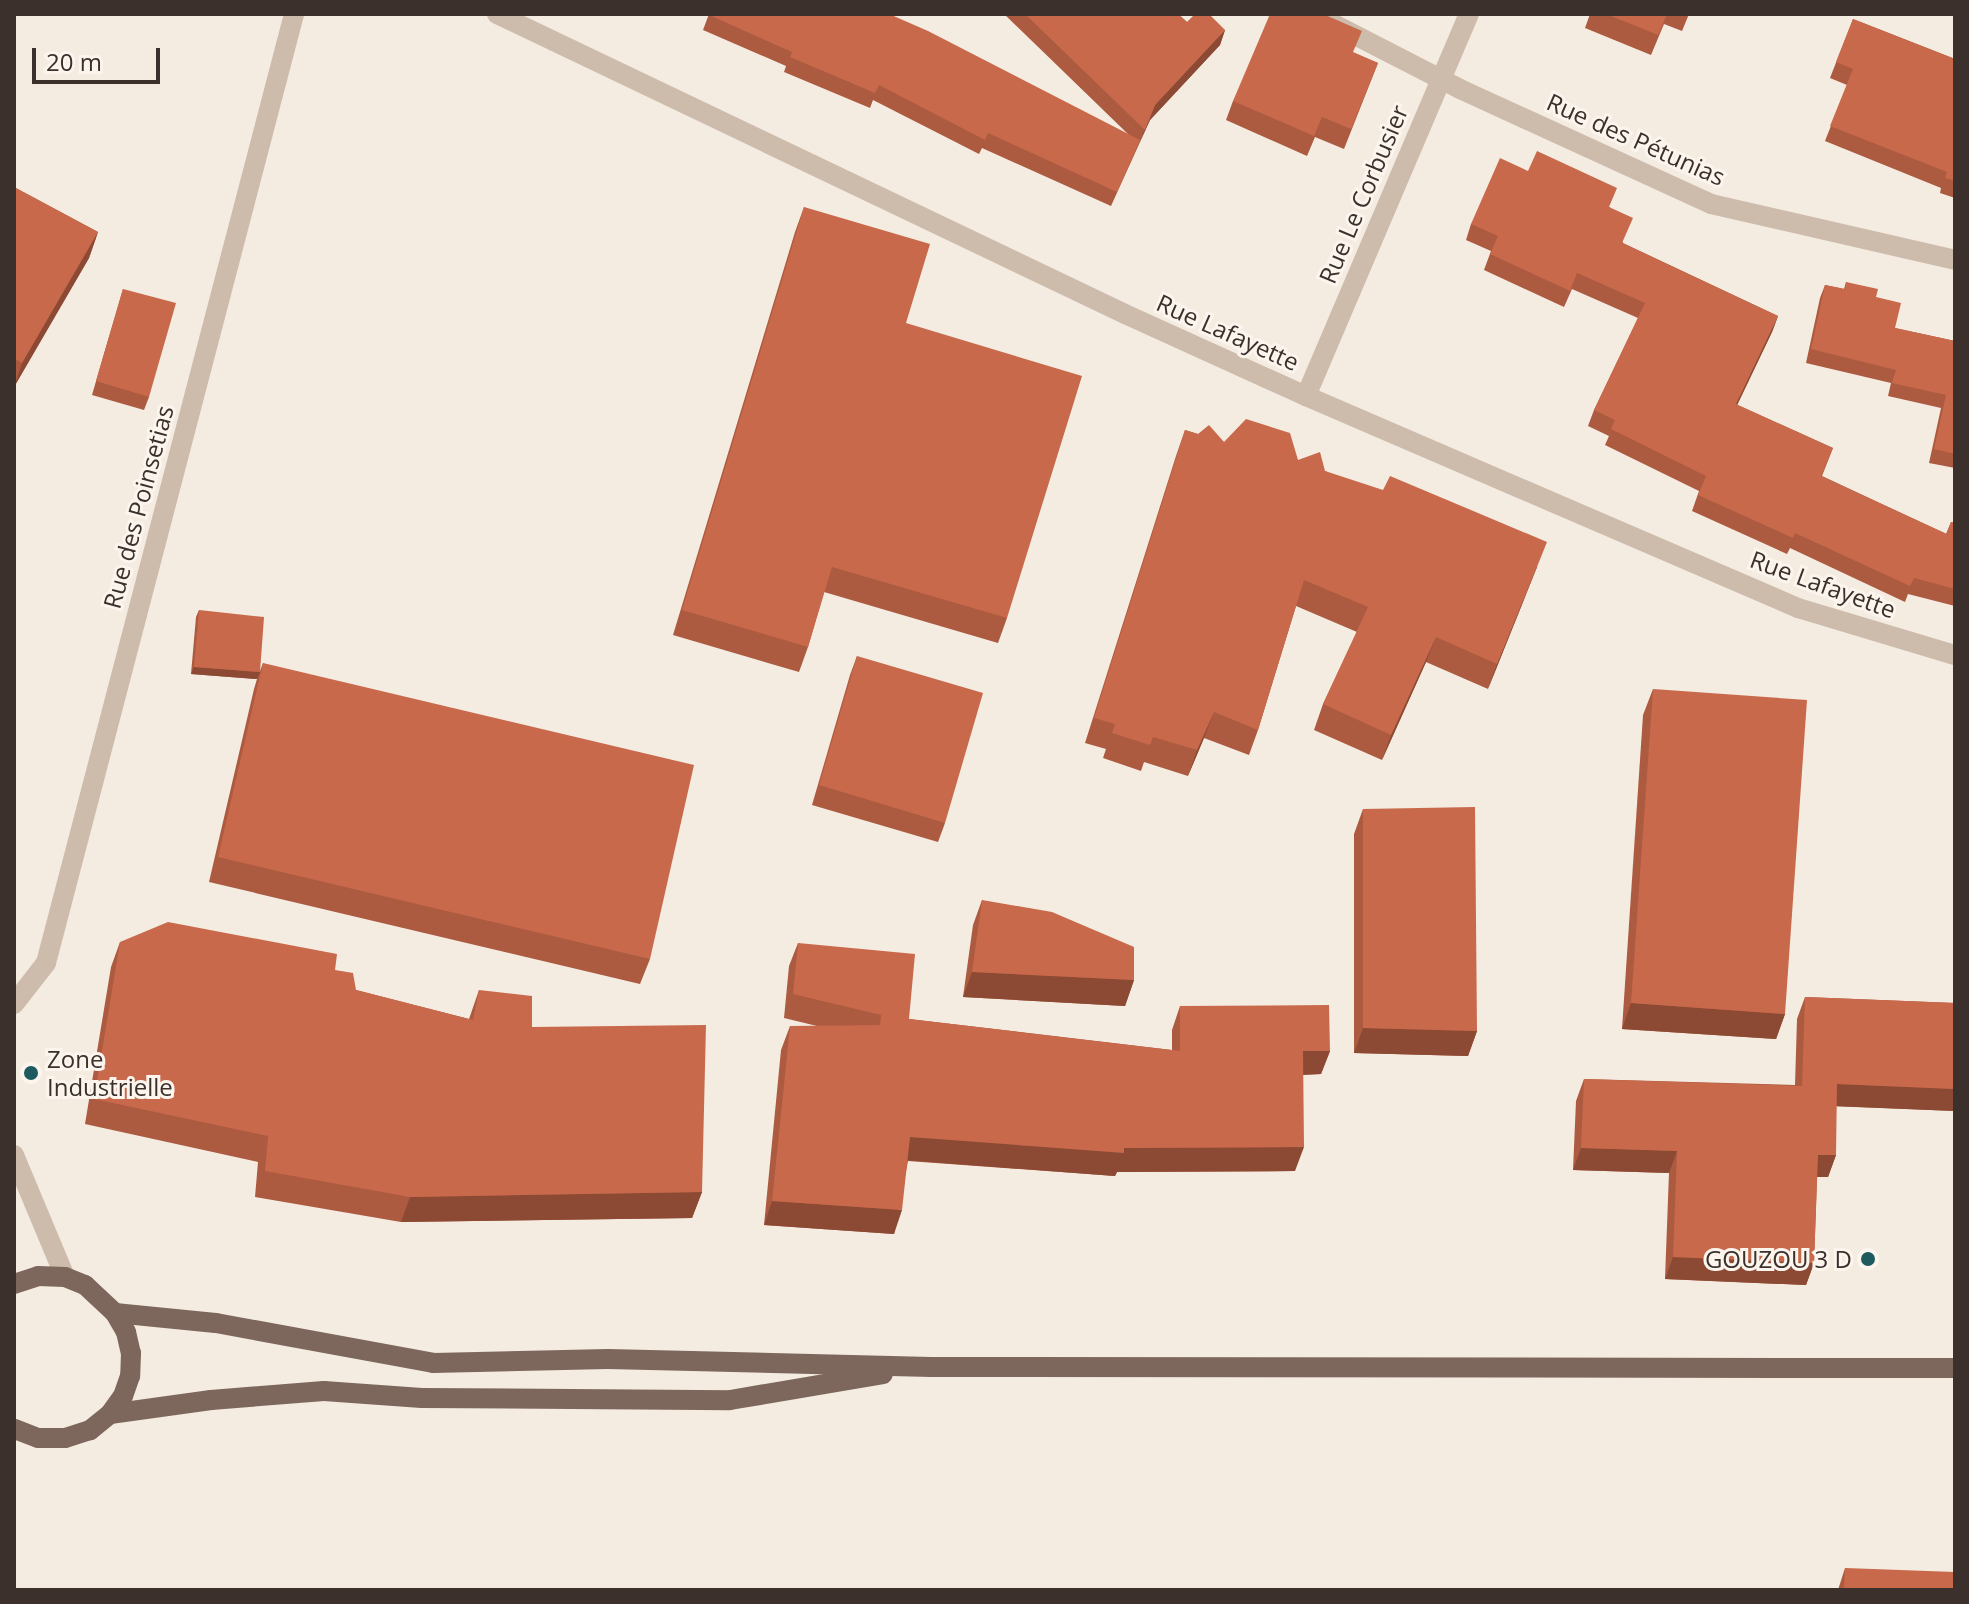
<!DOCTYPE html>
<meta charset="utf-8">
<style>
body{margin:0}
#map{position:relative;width:1969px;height:1604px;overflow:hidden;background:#f4ebe1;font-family:"Open Sans",sans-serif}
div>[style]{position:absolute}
.minor>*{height:20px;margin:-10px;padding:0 10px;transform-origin:10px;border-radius:10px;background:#cdbbac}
.primary>*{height:20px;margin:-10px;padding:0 10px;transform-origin:10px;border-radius:10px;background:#7d675c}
.wall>*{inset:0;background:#ac5a40}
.shaded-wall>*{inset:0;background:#8c4a34}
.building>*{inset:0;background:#c8694b}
.dots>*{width:22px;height:22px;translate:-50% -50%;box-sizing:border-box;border:4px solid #fbf5ee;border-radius:50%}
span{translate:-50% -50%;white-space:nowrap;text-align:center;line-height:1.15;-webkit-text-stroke:6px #fbf5ee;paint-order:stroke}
.street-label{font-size:24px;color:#3b302b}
.poi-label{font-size:24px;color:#3b302b}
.left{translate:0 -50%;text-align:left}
.right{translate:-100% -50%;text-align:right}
.frame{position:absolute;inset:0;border:16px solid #3b302b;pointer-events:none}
.scale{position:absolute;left:32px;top:48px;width:128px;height:36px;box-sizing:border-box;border:4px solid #3b302b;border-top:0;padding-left:10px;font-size:24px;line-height:28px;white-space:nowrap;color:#3b302b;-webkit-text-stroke:6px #fbf5ee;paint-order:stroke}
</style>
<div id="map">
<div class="minor">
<div style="left:497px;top:14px;width:696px;rotate:25.53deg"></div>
<div style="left:1125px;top:314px;width:199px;rotate:24.4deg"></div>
<div style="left:1306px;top:396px;width:536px;rotate:23.31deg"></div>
<div style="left:1798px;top:608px;width:164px;rotate:16.7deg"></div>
<div style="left:1314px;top:14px;width:164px;rotate:27.2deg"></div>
<div style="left:1460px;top:89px;width:276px;rotate:24.6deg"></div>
<div style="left:1711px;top:204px;width:250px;rotate:12.9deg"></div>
<div style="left:1306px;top:396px;width:415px;rotate:-66.9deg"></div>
<div style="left:14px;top:1004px;width:52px;rotate:-52deg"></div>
<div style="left:46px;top:963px;width:981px;rotate:-75.35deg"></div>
<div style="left:14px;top:1155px;width:132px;rotate:67.3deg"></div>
</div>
<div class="primary">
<div style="left:14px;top:1284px;width:25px;rotate:-18deg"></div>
<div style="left:38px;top:1276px;width:27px;rotate:2deg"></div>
<div style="left:65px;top:1277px;width:22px;rotate:22deg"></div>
<div style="left:85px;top:1285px;width:41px;rotate:43deg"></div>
<div style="left:115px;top:1313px;width:22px;rotate:60deg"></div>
<div style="left:126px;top:1332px;width:22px;rotate:77deg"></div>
<div style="left:131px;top:1353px;width:23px;rotate:92deg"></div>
<div style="left:130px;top:1376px;width:21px;rotate:109deg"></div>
<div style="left:123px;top:1396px;width:22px;rotate:126deg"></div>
<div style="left:110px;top:1414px;width:26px;rotate:141deg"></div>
<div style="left:90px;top:1430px;width:26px;rotate:162deg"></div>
<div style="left:65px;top:1438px;width:27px;rotate:180deg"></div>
<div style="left:38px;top:1438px;width:26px;rotate:-159deg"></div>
<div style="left:115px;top:1313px;width:101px;rotate:5.7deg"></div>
<div style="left:216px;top:1323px;width:221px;rotate:10.4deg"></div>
<div style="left:433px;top:1363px;width:175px;rotate:-1.3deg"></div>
<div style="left:608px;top:1359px;width:323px;rotate:1.4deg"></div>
<div style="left:931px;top:1367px;width:1024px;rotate:0.06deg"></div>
<div style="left:110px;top:1414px;width:102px;rotate:-7.9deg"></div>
<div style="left:211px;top:1400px;width:113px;rotate:-4.6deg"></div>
<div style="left:324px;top:1391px;width:98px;rotate:4.1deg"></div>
<div style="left:422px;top:1398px;width:308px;rotate:0.4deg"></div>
<div style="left:730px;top:1400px;width:155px;rotate:-9.6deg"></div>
</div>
<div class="wall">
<div style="clip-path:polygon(709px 14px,1129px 135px,1004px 14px,1178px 14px,1187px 22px,1225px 30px,1220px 45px,1150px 120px,1111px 206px,982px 148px,979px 154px,873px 100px,870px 108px,784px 72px,786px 66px,703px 30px)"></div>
<div style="clip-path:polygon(1590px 14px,1689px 14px,1682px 31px,1664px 24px,1651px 55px,1585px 28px)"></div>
<div style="clip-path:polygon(1853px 19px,1955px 59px,1955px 198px,1940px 193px,1941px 188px,1825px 141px,1847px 85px,1830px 78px)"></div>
<div style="clip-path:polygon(1354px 53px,1378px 63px,1344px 149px,1315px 137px,1307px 156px,1226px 120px,1233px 101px)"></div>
<div style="clip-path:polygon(14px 187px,98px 232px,89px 258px,14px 387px)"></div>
<div style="clip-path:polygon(804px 207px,906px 323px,1007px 618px,998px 643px,824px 592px,808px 647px,799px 672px,673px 635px,795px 232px)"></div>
<div style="clip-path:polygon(1610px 207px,1623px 243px,1778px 316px,1772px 332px,1737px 405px,1833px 448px,1822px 476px,1946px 534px,1951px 522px,1955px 523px,1955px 606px,1908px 594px,1905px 602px,1790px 548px,1787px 554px,1692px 511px,1699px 491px,1605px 445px,1609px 436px,1588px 426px,1594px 410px,1638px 318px,1572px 289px,1564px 307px,1484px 270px,1491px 251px,1466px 240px,1471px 224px)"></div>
<div style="clip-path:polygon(1846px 282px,1876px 297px,1895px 328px,1955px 341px,1955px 468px,1929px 463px,1941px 408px,1888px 396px,1891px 383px,1806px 363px,1820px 298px,1825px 285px,1844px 289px)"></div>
<div style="clip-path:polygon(123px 289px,149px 397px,144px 410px,92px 395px)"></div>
<div style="clip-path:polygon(1185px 430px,1224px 442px,1298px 460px,1325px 471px,1537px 567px,1488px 689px,1426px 662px,1382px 760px,1314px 730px,1323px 704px,1357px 632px,1296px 606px,1258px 730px,1249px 755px,1204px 738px,1188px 776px,1144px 762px,1141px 771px,1103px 758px,1106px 749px,1085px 743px,1176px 456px)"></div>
<div style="clip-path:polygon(199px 610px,260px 671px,263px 663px,650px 959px,640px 984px,209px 882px,254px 689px,257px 679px,191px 674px,196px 617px)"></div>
<div style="clip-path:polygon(857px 656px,945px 823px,938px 842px,812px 805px,850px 675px)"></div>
<div style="clip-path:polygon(1653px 689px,1785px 1014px,1776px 1039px,1622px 1029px,1643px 715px)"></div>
<div style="clip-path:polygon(1363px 809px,1477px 1031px,1468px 1056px,1354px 1053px,1354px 834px)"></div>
<div style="clip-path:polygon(982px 900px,1134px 980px,1125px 1006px,963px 997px,973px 925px)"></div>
<div style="clip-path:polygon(120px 942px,335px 970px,356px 990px,469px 1019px,479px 990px,532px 1027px,702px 1192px,692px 1218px,401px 1222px,255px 1197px,258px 1162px,85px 1124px,111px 967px)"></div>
<div style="clip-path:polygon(798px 943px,909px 1019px,1172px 1050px,1172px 1030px,1180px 1006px,1330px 1051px,1321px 1074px,1303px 1075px,1295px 1171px,1117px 1172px,1115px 1176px,908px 1161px,894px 1234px,764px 1225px,781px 1050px,790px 1026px,817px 1026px,784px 1018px,789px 966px)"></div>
<div style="clip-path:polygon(1805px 997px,1955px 1003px,1955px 1111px,1836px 1106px,1836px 1155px,1828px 1177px,1817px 1177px,1814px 1263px,1806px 1285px,1665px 1279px,1669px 1173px,1573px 1170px,1576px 1101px,1584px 1079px,1795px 1085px,1797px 1019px)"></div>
<div style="clip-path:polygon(1845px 1568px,1955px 1590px,1838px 1590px)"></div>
</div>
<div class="shaded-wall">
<div style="clip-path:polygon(1225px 30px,1220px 45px,1150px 120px,1139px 144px,1155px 105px)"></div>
<div style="clip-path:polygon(98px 232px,89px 258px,14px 387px,22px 363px)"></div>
<div style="clip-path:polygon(1778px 316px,1772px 332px,1730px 420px,1736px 404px)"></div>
<div style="clip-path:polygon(1547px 542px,1537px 567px,1488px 689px,1497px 664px)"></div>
<div style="clip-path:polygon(1436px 637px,1426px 662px,1382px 760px,1391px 735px)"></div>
<div style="clip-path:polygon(194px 667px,260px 672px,257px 679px,191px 674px)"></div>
<div style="clip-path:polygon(1214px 712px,1204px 738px,1188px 776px,1197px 750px)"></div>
<div style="clip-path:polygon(972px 972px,1134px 980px,1125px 1006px,963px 997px)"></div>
<div style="clip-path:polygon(1631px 1003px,1785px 1014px,1776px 1039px,1622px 1029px)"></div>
<div style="clip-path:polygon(1363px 1028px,1477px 1031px,1468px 1056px,1354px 1053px)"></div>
<div style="clip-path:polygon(1303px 1051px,1330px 1051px,1321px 1074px,1294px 1075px)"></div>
<div style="clip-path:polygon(1837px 1084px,1955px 1089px,1955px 1111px,1829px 1106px)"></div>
<div style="clip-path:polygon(910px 1137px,1124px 1148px,1304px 1147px,1295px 1171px,1117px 1172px,1115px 1176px,902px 1160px)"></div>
<div style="clip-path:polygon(1581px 1148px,1677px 1151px,1669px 1173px,1573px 1170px)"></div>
<div style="clip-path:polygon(1818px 1155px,1836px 1155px,1828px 1177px,1810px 1177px)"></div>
<div style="clip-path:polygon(702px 1192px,692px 1218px,401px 1222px,410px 1197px)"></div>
<div style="clip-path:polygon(772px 1201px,902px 1210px,894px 1234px,764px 1225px)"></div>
<div style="clip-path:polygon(1673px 1257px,1814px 1263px,1806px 1285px,1665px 1279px)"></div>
</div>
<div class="building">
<div style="clip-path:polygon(709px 14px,889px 14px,928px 31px,1140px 140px,1117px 192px,988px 133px,985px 140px,879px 85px,875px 93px,790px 57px,792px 52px,709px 15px)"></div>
<div style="clip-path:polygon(1025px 14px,1178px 14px,1187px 22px,1195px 14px,1209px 14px,1225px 30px,1155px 105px,1145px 130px)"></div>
<div style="clip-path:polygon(1270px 14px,1323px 14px,1362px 31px,1353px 52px,1378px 63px,1351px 129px,1322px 117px,1314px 136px,1233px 101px)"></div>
<div style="clip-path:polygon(1606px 14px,1667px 14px,1658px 35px)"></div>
<div style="clip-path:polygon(1853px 19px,1955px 59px,1955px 181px,1945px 178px,1947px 172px,1830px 126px,1853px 69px,1836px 62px)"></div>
<div style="clip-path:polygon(1537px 151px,1617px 188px,1609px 207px,1633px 218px,1622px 243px,1778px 316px,1736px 404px,1833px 448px,1821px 476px,1947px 534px,1951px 522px,1955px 523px,1955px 589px,1914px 578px,1910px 586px,1795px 533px,1793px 538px,1698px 495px,1706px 476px,1611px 429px,1615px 420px,1594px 410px,1645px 303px,1577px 273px,1570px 291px,1490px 254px,1498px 236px,1471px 224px,1500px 158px,1528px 171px)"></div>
<div style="clip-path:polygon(14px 187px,98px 232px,22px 363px,14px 358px)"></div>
<div style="clip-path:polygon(804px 207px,930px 244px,906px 323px,1082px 376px,1007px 618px,832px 567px,808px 647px,682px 610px)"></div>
<div style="clip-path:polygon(1846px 282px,1878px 289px,1876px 297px,1901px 303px,1895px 328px,1955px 341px,1955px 454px,1934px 449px,1946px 395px,1892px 383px,1896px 370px,1811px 349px,1825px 285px,1845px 289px)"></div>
<div style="clip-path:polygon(123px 289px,176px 303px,149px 397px,96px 381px)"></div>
<div style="clip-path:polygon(1246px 419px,1290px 433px,1298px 460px,1320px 452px,1325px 471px,1383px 490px,1390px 476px,1547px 542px,1497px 664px,1436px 637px,1391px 735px,1323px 704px,1368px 607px,1304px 580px,1258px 730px,1214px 712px,1197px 750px,1153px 737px,1150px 745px,1112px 733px,1115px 724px,1094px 718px,1185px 430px,1198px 434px,1209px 425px,1224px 442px)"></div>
<div style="clip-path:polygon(199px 610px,264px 617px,260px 672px,194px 667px)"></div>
<div style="clip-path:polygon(857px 656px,983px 693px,945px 823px,819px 785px)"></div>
<div style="clip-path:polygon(263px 663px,694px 765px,650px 959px,218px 857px)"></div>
<div style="clip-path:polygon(1653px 689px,1807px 700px,1785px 1014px,1631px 1003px)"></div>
<div style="clip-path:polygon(1475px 807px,1477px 1031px,1363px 1028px,1363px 809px)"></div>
<div style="clip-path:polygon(982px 900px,1052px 912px,1134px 947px,1134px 980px,972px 972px)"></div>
<div style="clip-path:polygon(168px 922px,337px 954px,335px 970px,353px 973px,356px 990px,473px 1020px,479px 990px,532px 996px,532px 1027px,706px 1025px,702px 1192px,410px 1197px,265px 1171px,268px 1136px,94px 1099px,120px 942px)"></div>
<div style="clip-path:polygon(798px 943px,915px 954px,909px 1019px,1180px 1051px,1180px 1006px,1329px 1005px,1330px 1051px,1303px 1051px,1304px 1147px,1124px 1148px,1124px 1153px,910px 1137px,902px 1210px,772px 1201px,790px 1026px,880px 1025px,881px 1015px,793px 994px)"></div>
<div style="clip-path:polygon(1805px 997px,1955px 1003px,1955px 1089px,1837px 1084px,1836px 1155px,1818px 1155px,1814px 1263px,1673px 1257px,1677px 1151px,1581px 1148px,1584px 1079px,1802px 1086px)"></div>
<div style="clip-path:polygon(1845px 1568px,1955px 1572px,1955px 1590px,1844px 1590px)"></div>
</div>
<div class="dots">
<div style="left:31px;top:1073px;background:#1f5a5e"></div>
<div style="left:1868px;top:1259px;background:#1f5a5e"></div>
</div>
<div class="street-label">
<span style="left:1636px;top:139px;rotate:24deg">Rue des Pétunias</span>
<span style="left:1363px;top:194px;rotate:-67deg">Rue Le Corbusier</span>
<span style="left:1228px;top:332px;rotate:24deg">Rue Lafayette</span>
<span style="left:138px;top:507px;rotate:-75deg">Rue des Poinsetias</span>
<span style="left:1823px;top:584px;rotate:20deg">Rue Lafayette</span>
</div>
<div class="poi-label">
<span class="left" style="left:47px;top:1073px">Zone<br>Industrielle</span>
<span class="right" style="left:1852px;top:1259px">GOUZOU 3 D</span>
</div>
<div class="frame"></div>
<div class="scale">20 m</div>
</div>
